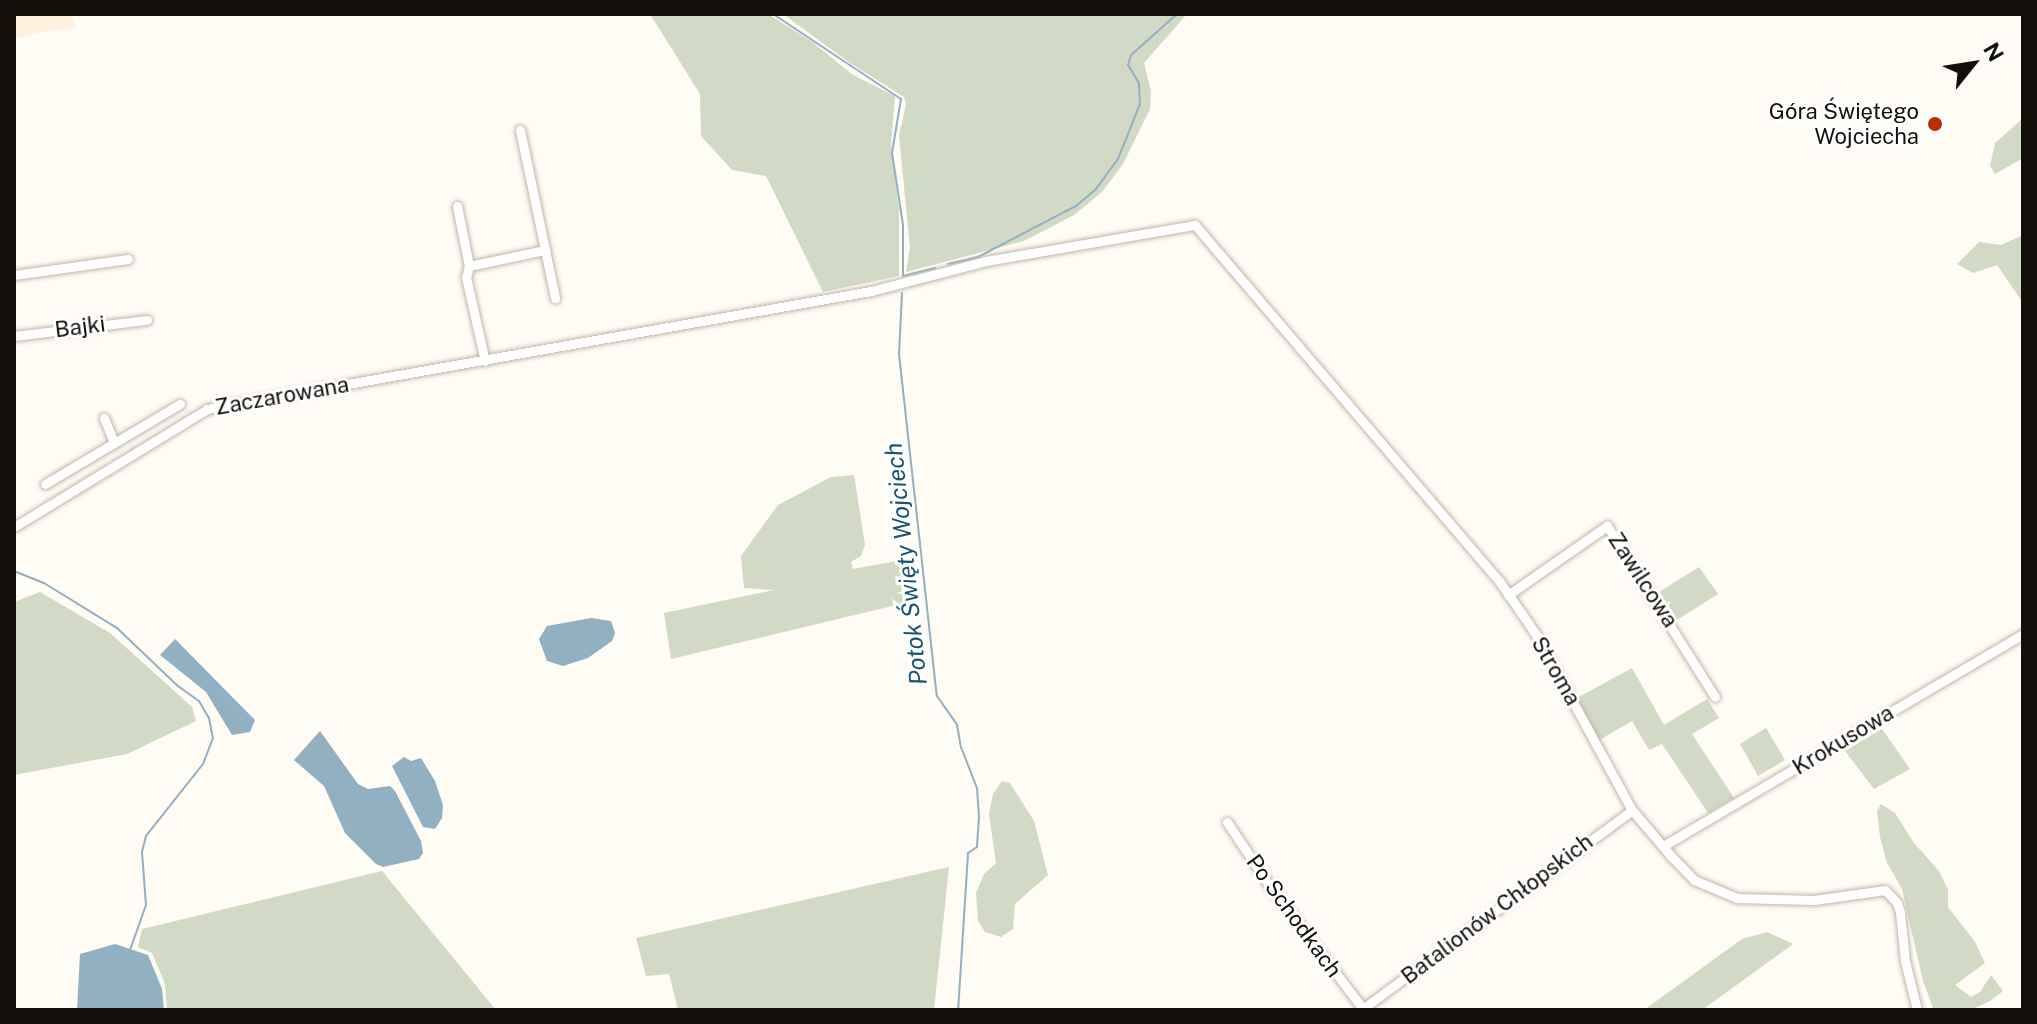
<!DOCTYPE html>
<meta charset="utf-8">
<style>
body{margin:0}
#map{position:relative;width:2037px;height:1024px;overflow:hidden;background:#fffbf5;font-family:"Public Sans",sans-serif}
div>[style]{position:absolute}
.built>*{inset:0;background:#fff1db}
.green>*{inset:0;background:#d2d9c4}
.water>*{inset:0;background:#91b0c1}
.stream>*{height:2px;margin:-1px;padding:0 1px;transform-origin:1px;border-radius:1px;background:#91b0c1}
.roads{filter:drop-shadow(0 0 2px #c0b7a8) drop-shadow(0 0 2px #c0b7a8)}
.minor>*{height:9px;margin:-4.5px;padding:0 4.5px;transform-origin:4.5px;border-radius:4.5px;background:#fff}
.dots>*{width:22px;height:22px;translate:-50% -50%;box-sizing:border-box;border:4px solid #fff;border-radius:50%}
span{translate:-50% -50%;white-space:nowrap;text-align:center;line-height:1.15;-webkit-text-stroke:6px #fff;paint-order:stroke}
.poi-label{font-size:22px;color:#120f0a}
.right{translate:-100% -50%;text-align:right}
.street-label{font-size:22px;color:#120f0a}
.water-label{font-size:24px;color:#19536c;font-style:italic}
.frame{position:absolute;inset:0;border:16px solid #120f0a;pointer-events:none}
.north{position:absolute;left:1933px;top:24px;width:80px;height:80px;-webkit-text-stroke:6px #fff;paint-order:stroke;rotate:60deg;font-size:22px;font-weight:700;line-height:32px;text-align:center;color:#120f0a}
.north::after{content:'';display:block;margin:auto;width:28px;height:36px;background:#120f0a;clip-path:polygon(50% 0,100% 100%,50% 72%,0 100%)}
</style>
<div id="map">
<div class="built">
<div style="clip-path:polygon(14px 14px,70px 14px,75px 26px,14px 38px)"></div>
</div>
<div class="green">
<div style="clip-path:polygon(650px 14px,768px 14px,811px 41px,853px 75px,895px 96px,891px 145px,899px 210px,899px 276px,823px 292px,766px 176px,732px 170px,701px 136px,700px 94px)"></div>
<div style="clip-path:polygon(783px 14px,1187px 14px,1144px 63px,1151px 91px,1150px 109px,1123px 164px,1102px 192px,1074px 215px,1024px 241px,906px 272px,910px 248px,899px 136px,906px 104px,904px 97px,850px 63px)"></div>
<div style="clip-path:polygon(2023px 118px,2023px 158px,1995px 174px,1990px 166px,1995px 143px)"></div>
<div style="clip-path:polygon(2023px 235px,2023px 303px,1997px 265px,1973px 273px,1957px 264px,1979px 242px,2001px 245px)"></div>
<div style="clip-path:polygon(854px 475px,865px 545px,861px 556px,851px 562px,853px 569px,914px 558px,917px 600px,671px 659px,664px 613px,774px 590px,744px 588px,741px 556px,778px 505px,831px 477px)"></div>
<div style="clip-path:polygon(1699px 567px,1718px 594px,1677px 620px,1659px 592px)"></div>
<div style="clip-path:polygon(40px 592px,110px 633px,192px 707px,196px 721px,127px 754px,14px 775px,14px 602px)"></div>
<div style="clip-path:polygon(1632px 668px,1664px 725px,1707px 699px,1719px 718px,1692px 734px,1734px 798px,1708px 813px,1662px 744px,1649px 750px,1632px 721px,1599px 740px,1577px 698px)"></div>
<div style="clip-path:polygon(1766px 728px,1785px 760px,1758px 776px,1740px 744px)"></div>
<div style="clip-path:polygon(1882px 729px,1910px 769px,1874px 789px,1845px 751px)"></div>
<div style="clip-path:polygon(1002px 781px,1010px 783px,1034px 821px,1048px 875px,1015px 904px,1013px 929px,1001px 937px,985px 932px,978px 921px,976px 893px,984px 874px,996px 863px,989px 814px,993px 794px)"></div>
<div style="clip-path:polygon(1881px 804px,1895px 813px,1914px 843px,1939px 871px,1948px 890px,1948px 907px,1975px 942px,1985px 963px,1955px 985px,1971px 997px,1980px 992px,1991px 975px,2003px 991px,1990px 1001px,1971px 1010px,1933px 1008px,1923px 981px,1902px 889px,1887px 863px,1880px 837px,1877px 811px)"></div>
<div style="clip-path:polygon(949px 867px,934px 1010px,678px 1010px,669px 974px,646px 976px,636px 938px)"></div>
<div style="clip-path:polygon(382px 871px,496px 1010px,167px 1010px,165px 984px,152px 953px,138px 947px,142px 929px)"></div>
<div style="clip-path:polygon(1767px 932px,1793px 944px,1702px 1010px,1644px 1010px,1742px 939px)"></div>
</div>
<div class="water">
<div style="clip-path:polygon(591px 618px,611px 621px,615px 633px,612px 641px,588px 658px,563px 666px,547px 661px,539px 639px,547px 626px)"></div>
<div style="clip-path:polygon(175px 639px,255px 720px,250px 732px,232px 735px,206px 692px,160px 655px)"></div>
<div style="clip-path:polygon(320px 731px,358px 784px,368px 789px,390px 786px,395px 791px,421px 841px,423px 853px,419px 859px,383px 867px,376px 864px,345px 833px,324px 786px,294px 760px)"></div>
<div style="clip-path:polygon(404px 757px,411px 761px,421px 758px,435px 781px,443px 805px,442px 818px,435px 829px,423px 827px,392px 766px)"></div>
<div style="clip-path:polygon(115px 944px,148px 955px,162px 989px,164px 1010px,77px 1010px,80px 954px)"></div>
</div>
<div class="stream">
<div style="left:773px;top:14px;width:154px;rotate:33.6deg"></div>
<div style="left:901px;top:99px;width:55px;rotate:99.5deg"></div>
<div style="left:892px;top:153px;width:73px;rotate:81.3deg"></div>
<div style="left:903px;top:225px;width:51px;rotate:90deg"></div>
<div style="left:903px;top:276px;width:33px;rotate:-14deg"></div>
<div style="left:948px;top:264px;width:31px;rotate:-13deg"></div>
<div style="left:978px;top:257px;width:110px;rotate:-27.5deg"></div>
<div style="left:1076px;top:206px;width:26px;rotate:-40deg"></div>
<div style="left:1096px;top:189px;width:37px;rotate:-54deg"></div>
<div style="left:1118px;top:159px;width:59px;rotate:-68.2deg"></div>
<div style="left:1140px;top:104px;width:21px;rotate:-93deg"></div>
<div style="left:1139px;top:83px;width:21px;rotate:-121deg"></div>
<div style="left:1128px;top:65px;width:10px;rotate:-73deg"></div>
<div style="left:1131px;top:55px;width:62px;rotate:-41.7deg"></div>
<div style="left:902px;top:293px;width:61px;rotate:92.8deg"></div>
<div style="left:899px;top:354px;width:344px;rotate:83.7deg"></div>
<div style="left:937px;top:696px;width:35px;rotate:55deg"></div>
<div style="left:957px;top:725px;width:22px;rotate:80deg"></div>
<div style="left:961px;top:747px;width:44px;rotate:68.7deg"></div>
<div style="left:977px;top:788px;width:29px;rotate:86deg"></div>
<div style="left:979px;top:817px;width:30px;rotate:94deg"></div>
<div style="left:977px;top:847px;width:11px;rotate:146deg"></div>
<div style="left:968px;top:853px;width:157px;rotate:93.6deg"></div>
<div style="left:14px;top:571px;width:32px;rotate:22deg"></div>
<div style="left:44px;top:583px;width:86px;rotate:31.7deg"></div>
<div style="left:117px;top:628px;width:84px;rotate:43.6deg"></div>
<div style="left:178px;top:686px;width:26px;rotate:36deg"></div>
<div style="left:199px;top:701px;width:20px;rotate:60deg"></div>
<div style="left:209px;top:718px;width:20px;rotate:79deg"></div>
<div style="left:213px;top:738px;width:28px;rotate:111deg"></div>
<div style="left:203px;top:764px;width:92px;rotate:128.4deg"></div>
<div style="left:146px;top:836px;width:16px;rotate:104deg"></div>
<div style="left:142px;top:852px;width:53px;rotate:85.7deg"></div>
<div style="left:146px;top:905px;width:48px;rotate:109.6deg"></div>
</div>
<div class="roads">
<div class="minor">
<div style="left:520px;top:130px;width:172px;rotate:78.2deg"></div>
<div style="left:457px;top:206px;width:61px;rotate:78.7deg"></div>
<div style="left:469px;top:266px;width:11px;rotate:105deg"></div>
<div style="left:466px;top:277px;width:86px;rotate:77.3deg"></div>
<div style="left:469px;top:266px;width:78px;rotate:-11.9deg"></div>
<div style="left:14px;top:275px;width:115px;rotate:-8deg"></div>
<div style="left:14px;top:336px;width:134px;rotate:-6.9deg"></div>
<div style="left:104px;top:418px;width:27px;rotate:68deg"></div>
<div style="left:45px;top:484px;width:157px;rotate:-30.7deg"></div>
<div style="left:14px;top:527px;width:226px;rotate:-31.4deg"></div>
<div style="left:207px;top:409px;width:674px;rotate:-10.08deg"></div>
<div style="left:871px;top:291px;width:119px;rotate:-14.6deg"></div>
<div style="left:986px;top:261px;width:212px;rotate:-9.8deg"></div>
<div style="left:1195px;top:225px;width:470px;rotate:49.5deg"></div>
<div style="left:1500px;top:582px;width:65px;rotate:55.6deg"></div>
<div style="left:1537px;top:636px;width:198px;rotate:61.4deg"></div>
<div style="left:1632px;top:810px;width:60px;rotate:49.7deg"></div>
<div style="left:1671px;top:856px;width:33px;rotate:46deg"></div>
<div style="left:1694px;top:880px;width:47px;rotate:22.7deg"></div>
<div style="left:1737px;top:898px;width:77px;rotate:1.5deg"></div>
<div style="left:1814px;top:900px;width:72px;rotate:-8deg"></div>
<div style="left:1885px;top:890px;width:18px;rotate:47deg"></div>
<div style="left:1897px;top:903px;width:9px;rotate:72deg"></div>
<div style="left:1900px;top:912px;width:49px;rotate:84.2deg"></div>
<div style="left:1905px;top:961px;width:50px;rotate:76.2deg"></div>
<div style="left:1508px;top:595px;width:121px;rotate:-34.9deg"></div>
<div style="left:1607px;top:526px;width:202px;rotate:57.7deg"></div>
<div style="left:1227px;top:822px;width:72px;rotate:56.3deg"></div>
<div style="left:1267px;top:882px;width:159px;rotate:52.9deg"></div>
<div style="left:1663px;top:846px;width:418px;rotate:-30.5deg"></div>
<div style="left:1361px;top:1010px;width:337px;rotate:-36.4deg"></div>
</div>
</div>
<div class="dots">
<div style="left:1935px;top:124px;background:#b92f00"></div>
</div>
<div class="poi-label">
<span class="right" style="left:1919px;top:124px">Góra Świętego<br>Wojciecha</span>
</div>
<div class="street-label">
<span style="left:80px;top:327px;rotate:-7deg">Bajki</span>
<span style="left:282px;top:396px;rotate:-10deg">Zaczarowana</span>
<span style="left:1643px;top:580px;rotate:57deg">Zawilcowa</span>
<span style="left:1556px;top:671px;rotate:60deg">Stroma</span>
<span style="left:1843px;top:740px;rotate:-31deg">Krokusowa</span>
<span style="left:1497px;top:909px;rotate:-37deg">Batalionów Chłopskich</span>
<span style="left:1294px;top:916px;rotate:54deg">Po Schodkach</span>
</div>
<div class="water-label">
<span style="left:906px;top:564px;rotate:-96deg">Potok Święty Wojciech</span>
</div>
<div class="frame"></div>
<div class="north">N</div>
</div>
